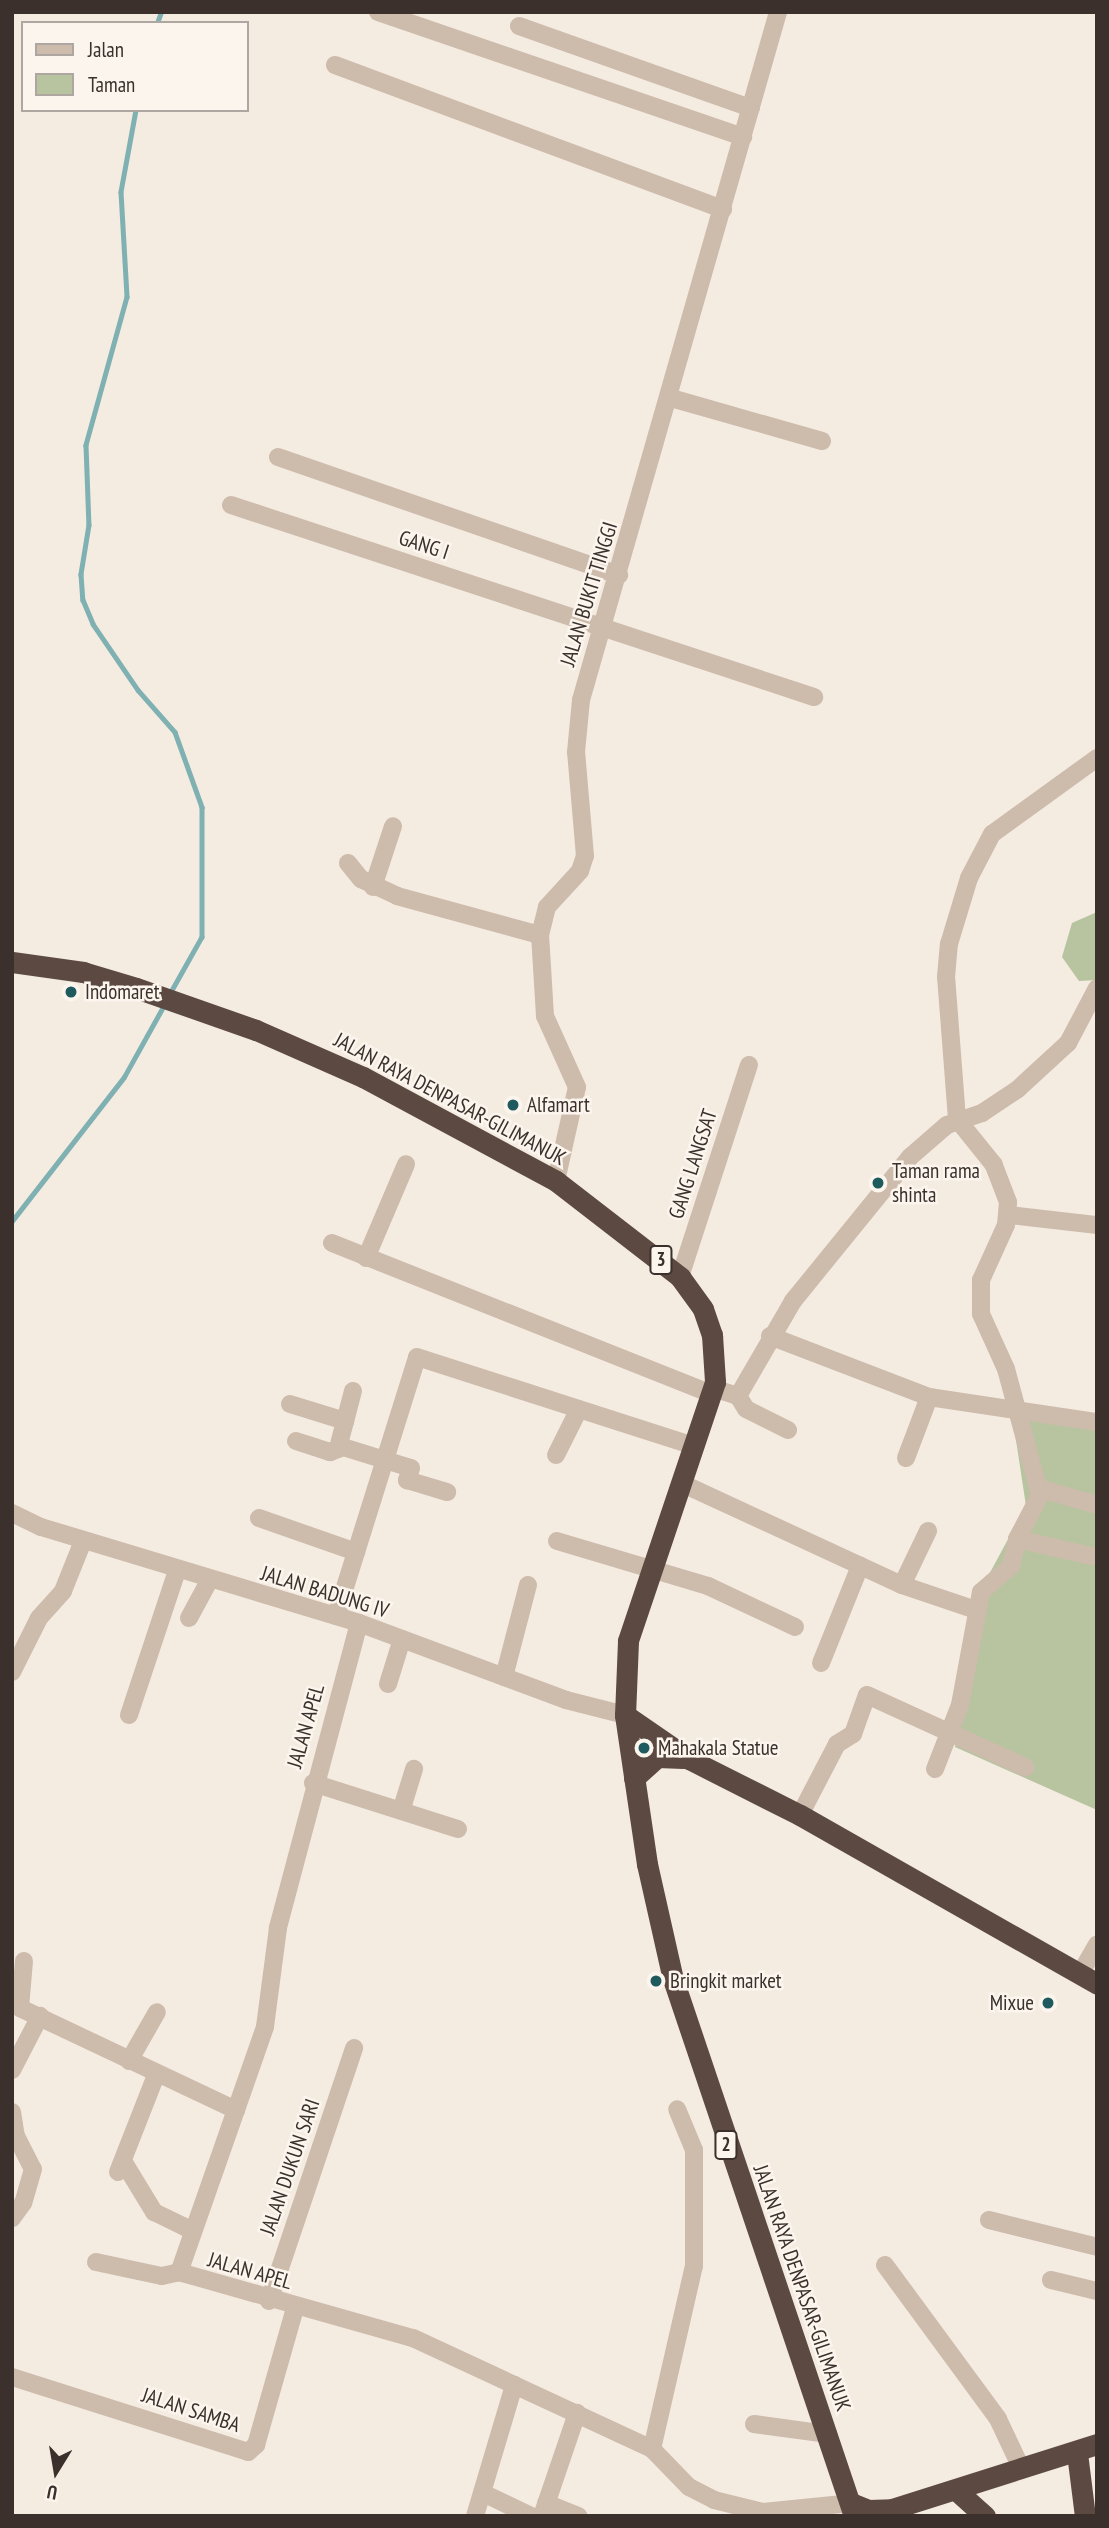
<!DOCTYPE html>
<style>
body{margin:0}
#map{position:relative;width:1109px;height:2528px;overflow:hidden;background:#f4ebe1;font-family:"PT Sans Narrow",sans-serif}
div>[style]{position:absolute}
.green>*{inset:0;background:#b8c4a0}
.stream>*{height:4.5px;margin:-2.25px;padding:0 2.25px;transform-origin:2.25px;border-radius:2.25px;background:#7fb0b2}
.minor>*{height:18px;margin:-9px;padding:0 9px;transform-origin:9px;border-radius:9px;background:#cdbbac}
.highway>*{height:21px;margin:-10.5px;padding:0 10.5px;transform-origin:10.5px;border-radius:10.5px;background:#5c4a42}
.dots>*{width:19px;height:19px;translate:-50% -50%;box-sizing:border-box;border:4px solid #fbf5ee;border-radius:50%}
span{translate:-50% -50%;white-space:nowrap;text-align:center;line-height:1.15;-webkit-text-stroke:5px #fbf5ee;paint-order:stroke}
.shield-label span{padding:2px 5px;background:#fbf5ee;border:2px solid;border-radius:5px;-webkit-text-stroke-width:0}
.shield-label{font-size:19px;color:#3b302b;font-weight:700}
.street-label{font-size:21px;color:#3b302b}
.poi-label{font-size:21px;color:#3b302b}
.left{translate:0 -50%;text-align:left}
.right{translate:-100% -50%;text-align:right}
.frame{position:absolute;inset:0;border:14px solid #3b302b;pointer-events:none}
.legend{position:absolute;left:21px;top:21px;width:228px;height:91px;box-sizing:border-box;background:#fbf5ee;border:2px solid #aea6a0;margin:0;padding:9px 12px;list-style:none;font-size:21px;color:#3b302b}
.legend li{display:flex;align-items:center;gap:14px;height:35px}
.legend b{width:35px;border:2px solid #aea6a0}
.north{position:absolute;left:21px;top:2437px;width:70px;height:70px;-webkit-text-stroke:5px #fbf5ee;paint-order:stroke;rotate:191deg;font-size:19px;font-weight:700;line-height:28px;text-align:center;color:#3b302b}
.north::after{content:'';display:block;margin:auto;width:24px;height:32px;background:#3b302b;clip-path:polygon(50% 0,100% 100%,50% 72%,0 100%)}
</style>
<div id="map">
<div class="green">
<div style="clip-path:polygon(1097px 912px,1097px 980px,1079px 981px,1062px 957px,1072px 923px)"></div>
<div style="clip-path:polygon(1011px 1407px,1097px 1414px,1097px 1810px,955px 1747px,986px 1580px,1026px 1506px)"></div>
</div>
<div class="stream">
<div style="left:157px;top:23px;width:12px;rotate:-70deg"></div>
<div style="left:136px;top:110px;width:83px;rotate:100.4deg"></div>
<div style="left:121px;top:192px;width:105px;rotate:86.7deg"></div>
<div style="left:127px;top:297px;width:154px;rotate:105.5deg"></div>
<div style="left:86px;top:445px;width:80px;rotate:87.9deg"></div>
<div style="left:89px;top:525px;width:50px;rotate:99.3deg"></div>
<div style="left:81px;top:574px;width:26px;rotate:86deg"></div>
<div style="left:83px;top:600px;width:26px;rotate:67deg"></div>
<div style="left:93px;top:624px;width:80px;rotate:55.7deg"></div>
<div style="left:138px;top:690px;width:56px;rotate:48.6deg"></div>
<div style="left:175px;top:732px;width:80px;rotate:70.2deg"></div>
<div style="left:202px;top:807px;width:130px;rotate:90deg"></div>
<div style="left:202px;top:937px;width:65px;rotate:119.3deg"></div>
<div style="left:12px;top:1221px;width:182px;rotate:-52.1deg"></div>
<div style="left:124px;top:1077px;width:82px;rotate:-60.9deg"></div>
</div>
<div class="minor">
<div style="left:378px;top:12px;width:386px;rotate:18.9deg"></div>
<div style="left:519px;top:26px;width:246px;rotate:19.5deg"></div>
<div style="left:335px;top:65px;width:414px;rotate:20.4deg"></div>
<div style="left:671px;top:398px;width:157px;rotate:15.9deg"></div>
<div style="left:278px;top:457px;width:361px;rotate:19.1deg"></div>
<div style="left:231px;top:505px;width:614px;rotate:18.23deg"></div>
<div style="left:348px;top:863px;width:21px;rotate:51deg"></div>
<div style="left:361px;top:879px;width:40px;rotate:25deg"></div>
<div style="left:397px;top:896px;width:148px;rotate:15.3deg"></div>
<div style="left:373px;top:887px;width:64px;rotate:-71.8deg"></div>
<div style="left:556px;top:1181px;width:96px;rotate:-77.4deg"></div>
<div style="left:577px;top:1087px;width:78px;rotate:-114.3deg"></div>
<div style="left:545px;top:1016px;width:81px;rotate:-93.5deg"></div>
<div style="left:540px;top:935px;width:29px;rotate:-76deg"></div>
<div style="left:547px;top:907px;width:49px;rotate:-47.5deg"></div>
<div style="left:580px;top:871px;width:16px;rotate:-72deg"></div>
<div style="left:585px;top:856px;width:104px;rotate:-94.9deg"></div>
<div style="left:576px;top:752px;width:52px;rotate:-84.5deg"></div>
<div style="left:581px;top:700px;width:716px;rotate:-74.02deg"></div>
<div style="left:1009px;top:1215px;width:89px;rotate:6.5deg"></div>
<div style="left:332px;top:1243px;width:409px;rotate:21.7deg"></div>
<div style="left:366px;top:1258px;width:102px;rotate:-66.9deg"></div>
<div style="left:680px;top:1277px;width:223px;rotate:-72deg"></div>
<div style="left:770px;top:1336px;width:170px;rotate:21deg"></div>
<div style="left:929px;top:1397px;width:170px;rotate:8.5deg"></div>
<div style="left:713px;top:1388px;width:26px;rotate:18deg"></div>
<div style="left:738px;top:1396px;width:15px;rotate:58deg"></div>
<div style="left:746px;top:1409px;width:47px;rotate:26.6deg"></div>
<div style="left:738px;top:1396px;width:110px;rotate:-59.9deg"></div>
<div style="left:793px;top:1301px;width:186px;rotate:-50.9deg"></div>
<div style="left:910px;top:1157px;width:49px;rotate:-40.9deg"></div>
<div style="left:947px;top:1125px;width:37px;rotate:-19deg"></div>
<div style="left:982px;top:1113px;width:43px;rotate:-33.7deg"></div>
<div style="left:1018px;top:1089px;width:68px;rotate:-42.6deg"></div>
<div style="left:1068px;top:1043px;width:62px;rotate:-62.2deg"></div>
<div style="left:290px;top:1404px;width:58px;rotate:17.2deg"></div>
<div style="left:296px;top:1441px;width:36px;rotate:18deg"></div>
<div style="left:330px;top:1452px;width:14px;rotate:-21deg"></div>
<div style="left:343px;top:1447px;width:71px;rotate:17.2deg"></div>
<div style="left:411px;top:1468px;width:13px;rotate:108deg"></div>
<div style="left:407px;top:1480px;width:42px;rotate:16.7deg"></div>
<div style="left:338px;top:1448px;width:59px;rotate:-75.3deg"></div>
<div style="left:556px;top:1455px;width:51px;rotate:-63.4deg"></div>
<div style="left:906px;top:1458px;width:65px;rotate:-69.3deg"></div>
<div style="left:681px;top:1483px;width:243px;rotate:24.8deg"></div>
<div style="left:902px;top:1585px;width:78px;rotate:18.7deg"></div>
<div style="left:1038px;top:1488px;width:61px;rotate:16.1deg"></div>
<div style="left:12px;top:1513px;width:32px;rotate:26deg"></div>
<div style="left:41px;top:1527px;width:332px;rotate:16.8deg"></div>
<div style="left:359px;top:1623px;width:221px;rotate:20.4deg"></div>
<div style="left:566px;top:1700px;width:61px;rotate:14.3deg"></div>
<div style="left:259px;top:1518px;width:103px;rotate:19.3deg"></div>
<div style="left:1017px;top:1539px;width:76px;rotate:12.9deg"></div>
<div style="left:557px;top:1541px;width:158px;rotate:16.6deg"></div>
<div style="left:708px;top:1586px;width:96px;rotate:25.2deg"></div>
<div style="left:902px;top:1585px;width:60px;rotate:-64.3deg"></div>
<div style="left:336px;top:1616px;width:271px;rotate:-72.6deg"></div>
<div style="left:417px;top:1357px;width:291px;rotate:17.8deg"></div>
<div style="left:189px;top:1618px;width:42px;rotate:-61.6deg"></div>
<div style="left:359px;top:1623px;width:316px;rotate:104.9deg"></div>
<div style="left:278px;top:1928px;width:100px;rotate:97.5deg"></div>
<div style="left:265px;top:2027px;width:260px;rotate:109.3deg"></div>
<div style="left:179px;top:2272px;width:243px;rotate:15.8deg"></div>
<div style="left:413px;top:2338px;width:264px;rotate:24.9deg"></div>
<div style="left:652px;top:2449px;width:53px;rotate:45.8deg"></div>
<div style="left:689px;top:2487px;width:28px;rotate:27deg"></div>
<div style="left:714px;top:2500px;width:50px;rotate:13.8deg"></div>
<div style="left:763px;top:2512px;width:88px;rotate:-5.8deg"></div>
<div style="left:821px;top:1663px;width:105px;rotate:-68.1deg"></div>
<div style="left:12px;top:1672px;width:60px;rotate:-63.4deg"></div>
<div style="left:39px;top:1618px;width:36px;rotate:-48deg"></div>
<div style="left:63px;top:1591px;width:54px;rotate:-68.2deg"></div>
<div style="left:504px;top:1677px;width:95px;rotate:-75.4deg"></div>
<div style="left:388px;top:1684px;width:47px;rotate:-72.7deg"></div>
<div style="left:129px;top:1715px;width:152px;rotate:-71.6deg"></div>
<div style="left:935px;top:1769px;width:69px;rotate:-68.7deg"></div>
<div style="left:960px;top:1705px;width:115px;rotate:-79.5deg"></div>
<div style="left:981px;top:1592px;width:40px;rotate:-41deg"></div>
<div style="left:1011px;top:1566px;width:28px;rotate:-77deg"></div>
<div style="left:1017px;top:1539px;width:50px;rotate:-62.4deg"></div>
<div style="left:1040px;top:1495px;width:131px;rotate:-105.1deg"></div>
<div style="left:1006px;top:1369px;width:60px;rotate:-114.4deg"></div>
<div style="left:981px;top:1314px;width:34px;rotate:-90deg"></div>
<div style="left:981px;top:1280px;width:60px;rotate:-65.6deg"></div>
<div style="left:1006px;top:1225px;width:23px;rotate:-85deg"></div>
<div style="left:1008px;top:1202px;width:40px;rotate:-111deg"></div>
<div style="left:994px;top:1165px;width:59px;rotate:-128.8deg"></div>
<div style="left:957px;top:1119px;width:142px;rotate:-94.4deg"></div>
<div style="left:946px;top:977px;width:33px;rotate:-85deg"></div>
<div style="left:949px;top:944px;width:69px;rotate:-73.1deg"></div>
<div style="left:969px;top:878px;width:50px;rotate:-62.4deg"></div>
<div style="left:992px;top:834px;width:130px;rotate:-35.9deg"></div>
<div style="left:313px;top:1783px;width:152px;rotate:17.6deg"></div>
<div style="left:402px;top:1808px;width:41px;rotate:-72.9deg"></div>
<div style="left:800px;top:1815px;width:80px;rotate:-62.5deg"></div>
<div style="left:837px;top:1744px;width:19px;rotate:-32deg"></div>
<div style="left:853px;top:1734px;width:41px;rotate:-70.3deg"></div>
<div style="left:867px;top:1695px;width:174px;rotate:24.5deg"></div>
<div style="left:24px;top:1961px;width:47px;rotate:94.9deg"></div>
<div style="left:20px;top:2008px;width:239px;rotate:25.3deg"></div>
<div style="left:1080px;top:1974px;width:34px;rotate:-60deg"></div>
<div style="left:129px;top:2061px;width:56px;rotate:-60.3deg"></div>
<div style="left:12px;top:2070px;width:61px;rotate:-62.6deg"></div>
<div style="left:12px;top:2112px;width:24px;rotate:81deg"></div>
<div style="left:16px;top:2136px;width:37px;rotate:63deg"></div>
<div style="left:33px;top:2169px;width:35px;rotate:106deg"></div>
<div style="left:23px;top:2203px;width:19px;rotate:126deg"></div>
<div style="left:123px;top:2161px;width:60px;rotate:58.7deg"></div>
<div style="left:154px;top:2212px;width:41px;rotate:25.9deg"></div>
<div style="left:118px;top:2172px;width:104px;rotate:-68.6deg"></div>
<div style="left:989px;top:2220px;width:111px;rotate:14deg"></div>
<div style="left:96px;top:2262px;width:67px;rotate:12deg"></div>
<div style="left:162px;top:2276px;width:17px;rotate:-13deg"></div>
<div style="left:885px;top:2265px;width:191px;rotate:53.7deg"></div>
<div style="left:998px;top:2419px;width:56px;rotate:64.8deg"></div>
<div style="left:1051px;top:2280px;width:47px;rotate:13.4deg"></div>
<div style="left:269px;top:2301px;width:267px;rotate:-71.4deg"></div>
<div style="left:12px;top:2377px;width:248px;rotate:17.6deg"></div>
<div style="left:248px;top:2452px;width:11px;rotate:-41deg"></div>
<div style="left:256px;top:2445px;width:142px;rotate:-74.1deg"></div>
<div style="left:754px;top:2424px;width:75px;rotate:7.7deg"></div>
<div style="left:652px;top:2449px;width:188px;rotate:-77.1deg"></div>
<div style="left:694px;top:2266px;width:116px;rotate:-90deg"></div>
<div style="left:694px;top:2150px;width:44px;rotate:-112.5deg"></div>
<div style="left:483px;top:2493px;width:53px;rotate:25.6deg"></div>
<div style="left:546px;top:2503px;width:35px;rotate:22deg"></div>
<div style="left:475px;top:2516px;width:137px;rotate:-73.4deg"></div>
<div style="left:542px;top:2516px;width:109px;rotate:-71.2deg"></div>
</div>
<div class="highway">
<div style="left:12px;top:962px;width:72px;rotate:8deg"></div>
<div style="left:83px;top:972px;width:55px;rotate:16.8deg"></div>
<div style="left:136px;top:988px;width:127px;rotate:19.3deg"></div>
<div style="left:256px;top:1030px;width:117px;rotate:23.7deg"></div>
<div style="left:363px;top:1077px;width:219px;rotate:28.3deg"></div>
<div style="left:556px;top:1181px;width:157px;rotate:37.7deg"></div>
<div style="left:680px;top:1277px;width:39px;rotate:54deg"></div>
<div style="left:703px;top:1309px;width:28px;rotate:71deg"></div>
<div style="left:712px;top:1335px;width:47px;rotate:86.3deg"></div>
<div style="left:715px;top:1382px;width:273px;rotate:108.6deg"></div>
<div style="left:628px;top:1641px;width:74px;rotate:92.3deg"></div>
<div style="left:625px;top:1715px;width:151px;rotate:81.6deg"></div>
<div style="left:647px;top:1864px;width:118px;rotate:77.3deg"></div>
<div style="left:673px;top:1979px;width:567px;rotate:71.37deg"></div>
<div style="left:625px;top:1715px;width:78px;rotate:34.5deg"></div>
<div style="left:689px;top:1759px;width:124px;rotate:26.8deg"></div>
<div style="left:800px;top:1815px;width:342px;rotate:29.6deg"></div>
<div style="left:634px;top:1778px;width:31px;rotate:-42deg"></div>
<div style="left:657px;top:1757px;width:26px;rotate:2deg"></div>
<div style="left:1077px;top:2453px;width:64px;rotate:82.8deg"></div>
<div style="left:957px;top:2491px;width:38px;rotate:42deg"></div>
<div style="left:851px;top:2503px;width:18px;rotate:22deg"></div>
<div style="left:868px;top:2510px;width:24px;rotate:-2deg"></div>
<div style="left:892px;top:2509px;width:215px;rotate:-17.6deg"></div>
</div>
<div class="dots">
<div style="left:71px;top:992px;background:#1f5a5e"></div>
<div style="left:513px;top:1105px;background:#1f5a5e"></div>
<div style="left:878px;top:1183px;background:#1f5a5e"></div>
<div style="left:644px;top:1748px;background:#1f5a5e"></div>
<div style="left:656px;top:1981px;background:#1f5a5e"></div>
<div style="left:1048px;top:2003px;background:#1f5a5e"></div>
</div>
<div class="shield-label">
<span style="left:661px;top:1260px">3</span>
<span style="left:726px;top:2145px">2</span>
</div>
<div class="street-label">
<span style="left:424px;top:545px;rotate:18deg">GANG I</span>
<span style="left:589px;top:594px;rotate:-73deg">JALAN BUKIT TINGGI</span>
<span style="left:450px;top:1099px;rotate:28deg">JALAN RAYA DENPASAR-GILIMANUK</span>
<span style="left:693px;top:1164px;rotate:-72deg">GANG LANGSAT</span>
<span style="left:325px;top:1592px;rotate:17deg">JALAN BADUNG IV</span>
<span style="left:306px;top:1726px;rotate:-74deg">JALAN APEL</span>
<span style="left:290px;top:2167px;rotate:-71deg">JALAN DUKUN SARI</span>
<span style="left:250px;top:2271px;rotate:16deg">JALAN APEL</span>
<span style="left:802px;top:2288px;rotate:71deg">JALAN RAYA DENPASAR-GILIMANUK</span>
<span style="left:191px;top:2410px;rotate:18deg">JALAN SAMBA</span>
</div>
<div class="poi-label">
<span class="left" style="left:85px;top:992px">Indomaret</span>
<span class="left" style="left:527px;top:1105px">Alfamart</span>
<span class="left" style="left:892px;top:1183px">Taman rama<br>shinta</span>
<span class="left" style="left:658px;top:1748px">Mahakala Statue</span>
<span class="left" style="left:670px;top:1981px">Bringkit market</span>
<span class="right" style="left:1034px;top:2003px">Mixue</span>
</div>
<div class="frame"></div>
<ul class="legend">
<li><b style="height:9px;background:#cdbbac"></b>Jalan</li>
<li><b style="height:19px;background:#b8c4a0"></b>Taman</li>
</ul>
<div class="north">U</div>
</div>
